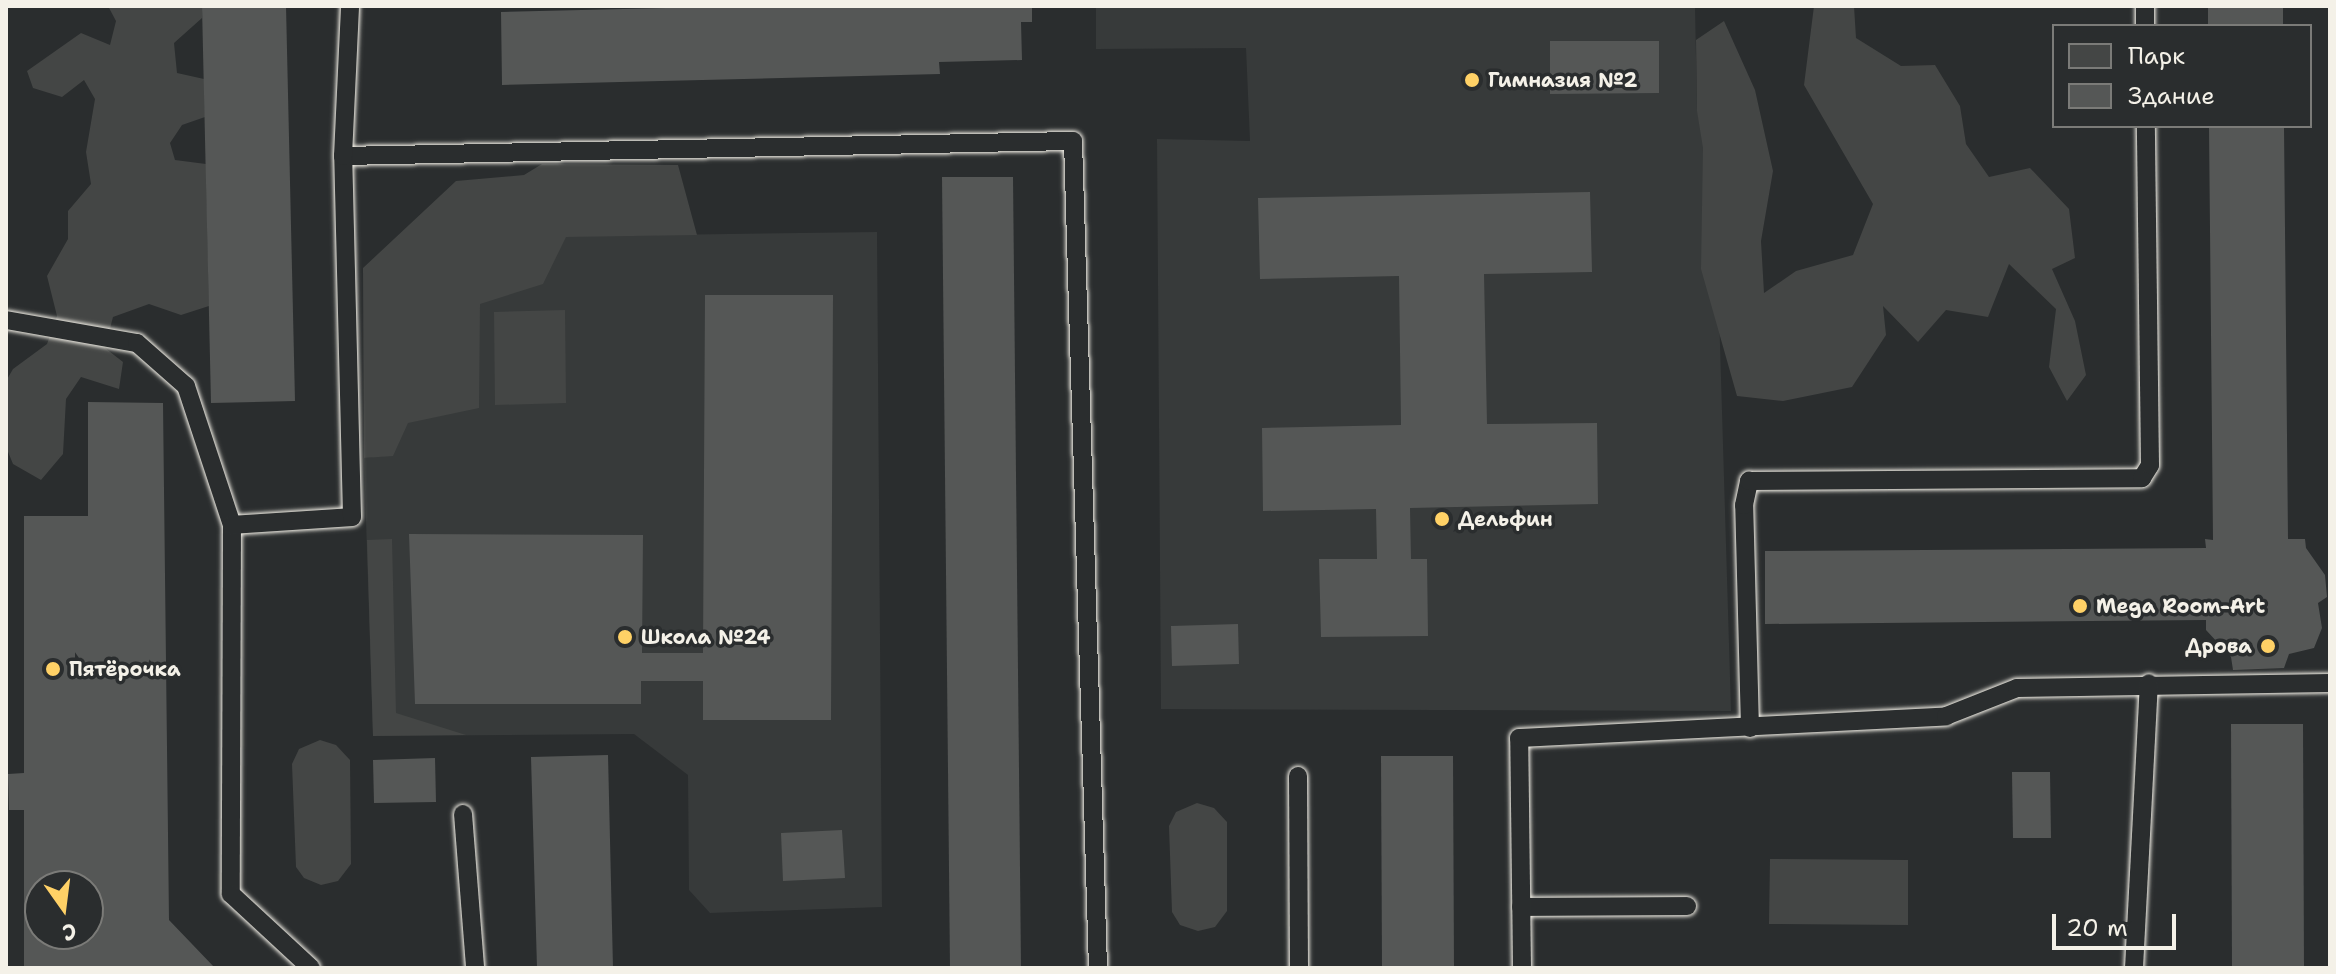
<!DOCTYPE html>
<meta charset="utf-8">
<style>
body{margin:0}
#map{position:relative;width:2336px;height:974px;overflow:hidden;background:#2a2d2e;font-family:"Shantell Sans",sans-serif}
div>[style]{position:absolute}
.built>*{inset:0;background:#373a3a}
.green>*{inset:0;background:#444645}
.building>*{inset:0;background:#555756}
.roads{filter:drop-shadow(0 0 2px #f4f1e8) drop-shadow(0 0 2px #f4f1e8)}
.service>*{height:18px;margin:-9px;padding:0 9px;transform-origin:9px;border-radius:9px;background:#2a2d2e}
.dots>*{width:22px;height:22px;translate:-50% -50%;box-sizing:border-box;border:4px solid #2a2d2e;border-radius:50%}
span{translate:-50% -50%;white-space:nowrap;text-align:center;line-height:1.15;-webkit-text-stroke:7px #2a2d2e;paint-order:stroke}
.poi-label{font-size:20px;color:#f4f1e8;font-weight:700}
.left{translate:0 -50%;text-align:left}
.right{translate:-100% -50%;text-align:right}
.frame{position:absolute;inset:0;border:8px solid #f4f1e8;pointer-events:none}
.legend{position:absolute;left:2052px;top:24px;width:260px;height:104px;box-sizing:border-box;background:#2a2d2e;border:2px solid #7b7b78;margin:0;padding:10px 14px;list-style:none;font-size:24px;color:#f4f1e8}
.legend li{display:flex;align-items:center;gap:16px;height:40px}
.legend b{width:40px;border:2px solid #7b7b78}
.north{position:absolute;left:24px;top:870px;width:80px;height:80px;box-sizing:border-box;background:#2a2d2e;border:2px solid #7b7b78;border-radius:50%;rotate:166deg;font-size:22px;font-weight:700;line-height:32px;text-align:center;color:#f4f1e8}
.north::after{content:'';display:block;margin:auto;width:28px;height:36px;background:#ffd166;clip-path:polygon(50% 0,100% 100%,50% 72%,0 100%)}
.scale{position:absolute;left:2052px;top:914px;width:124px;height:36px;box-sizing:border-box;border:4px solid #f4f1e8;border-top:0;padding-left:10px;font-size:24px;line-height:28px;white-space:nowrap;color:#f4f1e8;-webkit-text-stroke:6px #2a2d2e;paint-order:stroke}
</style>
<div id="map">
<div class="built">
<div style="clip-path:polygon(1096px 6px,1695px 6px,1697px 110px,1713px 111px,1731px 711px,1161px 709px,1157px 139px,1250px 141px,1246px 48px,1096px 49px)"></div>
<div style="clip-path:polygon(877px 232px,882px 907px,710px 913px,689px 890px,688px 775px,634px 734px,373px 736px,364px 458px,393px 455px,391px 334px,519px 237px)"></div>
</div>
<div class="green">
<div style="clip-path:polygon(108px 6px,202px 6px,202px 18px,174px 43px,177px 73px,204px 79px,205px 117px,182px 125px,170px 143px,175px 160px,206px 164px,209px 306px,181px 315px,149px 304px,113px 317px,105px 348px,123px 362px,119px 389px,81px 377px,66px 399px,63px 454px,41px 480px,13px 464px,6px 447px,6px 381px,13px 369px,47px 344px,57px 316px,47px 276px,68px 239px,68px 211px,91px 184px,86px 152px,95px 99px,84px 80px,62px 97px,33px 88px,27px 71px,81px 33px,110px 45px,116px 21px)"></div>
<div style="clip-path:polygon(1814px 6px,1854px 6px,1856px 38px,1901px 66px,1935px 65px,1960px 106px,1966px 144px,1989px 177px,2030px 168px,2069px 209px,2075px 258px,2052px 269px,2075px 321px,2086px 375px,2067px 401px,2049px 367px,2056px 309px,2009px 264px,1988px 317px,1946px 310px,1918px 342px,1883px 306px,1886px 335px,1852px 387px,1783px 401px,1737px 396px,1701px 269px,1703px 148px,1697px 111px,1696px 40px,1724px 21px,1755px 90px,1773px 171px,1761px 241px,1764px 293px,1796px 271px,1853px 255px,1873px 204px,1804px 85px)"></div>
<div style="clip-path:polygon(542px 164px,678px 165px,697px 235px,566px 237px,543px 284px,480px 304px,479px 408px,408px 423px,393px 456px,364px 458px,363px 268px,456px 181px,524px 175px)"></div>
<div style="clip-path:polygon(565px 310px,566px 403px,495px 405px,494px 312px)"></div>
<div style="clip-path:polygon(392px 539px,396px 713px,466px 735px,373px 736px,367px 540px)"></div>
<div style="clip-path:polygon(320px 740px,336px 745px,350px 760px,351px 864px,338px 881px,321px 885px,304px 878px,296px 867px,292px 764px,299px 749px)"></div>
<div style="clip-path:polygon(1197px 803px,1214px 808px,1227px 822px,1227px 911px,1215px 927px,1198px 931px,1180px 925px,1172px 912px,1169px 826px,1176px 812px)"></div>
<div style="clip-path:polygon(1770px 859px,1908px 860px,1908px 925px,1769px 924px)"></div>
</div>
<div class="building">
<div style="clip-path:polygon(202px 6px,286px 6px,295px 401px,211px 403px)"></div>
<div style="clip-path:polygon(750px 6px,1032px 6px,1032px 22px,1021px 22px,1022px 60px,939px 62px,940px 74px,502px 85px,501px 12px)"></div>
<div style="clip-path:polygon(2208px 6px,2283px 6px,2283px 26px,2208px 26px)"></div>
<div style="clip-path:polygon(1550px 41px,1659px 41px,1659px 93px,1550px 94px)"></div>
<div style="clip-path:polygon(2209px 126px,2284px 126px,2288px 539px,2305px 539px,2306px 548px,2325px 575px,2327px 597px,2318px 603px,2322px 628px,2314px 648px,2289px 654px,2284px 668px,2233px 670px,2231px 657px,2206px 630px,2206px 620px,1765px 624px,1765px 551px,2206px 548px,2205px 539px,2213px 540px)"></div>
<div style="clip-path:polygon(942px 177px,1013px 177px,1021px 968px,950px 968px)"></div>
<div style="clip-path:polygon(1590px 192px,1592px 272px,1484px 274px,1487px 424px,1597px 423px,1598px 504px,1410px 508px,1411px 559px,1427px 559px,1428px 636px,1321px 637px,1319px 559px,1377px 559px,1376px 509px,1263px 511px,1262px 428px,1401px 425px,1399px 276px,1260px 279px,1258px 198px)"></div>
<div style="clip-path:polygon(705px 295px,833px 295px,831px 720px,703px 720px,703px 681px,641px 681px,641px 704px,415px 704px,409px 534px,643px 535px,642px 653px,703px 653px)"></div>
<div style="clip-path:polygon(evenodd,88px 402px,163px 403px,169px 920px,215px 968px,24px 968px,24px 810px,9px 810px,8px 774px,24px 773px,24px 516px,88px 516px,88px 402px,40px 886px,88px 886px,88px 934px,40px 934px,40px 886px)"></div>
<div style="clip-path:polygon(1238px 624px,1239px 664px,1172px 666px,1171px 626px)"></div>
<div style="clip-path:polygon(2231px 724px,2303px 724px,2304px 968px,2232px 968px)"></div>
<div style="clip-path:polygon(608px 755px,613px 968px,537px 968px,531px 757px)"></div>
<div style="clip-path:polygon(1381px 756px,1453px 756px,1454px 968px,1382px 968px)"></div>
<div style="clip-path:polygon(435px 758px,436px 802px,374px 803px,373px 760px)"></div>
<div style="clip-path:polygon(2012px 772px,2050px 772px,2051px 838px,2013px 838px)"></div>
<div style="clip-path:polygon(842px 830px,845px 878px,783px 881px,781px 833px)"></div>
</div>
<div class="roads">
<div class="service">
<div style="left:2145px;top:6px;width:20px;rotate:90deg"></div>
<div style="left:343px;top:156px;width:730px;rotate:-1.18deg"></div>
<div style="left:1073px;top:141px;width:827px;rotate:88.27deg"></div>
<div style="left:6px;top:320px;width:133px;rotate:10deg"></div>
<div style="left:137px;top:343px;width:65px;rotate:41.3deg"></div>
<div style="left:186px;top:386px;width:146px;rotate:71.7deg"></div>
<div style="left:232px;top:525px;width:369px;rotate:90.2deg"></div>
<div style="left:231px;top:894px;width:109px;rotate:42.8deg"></div>
<div style="left:232px;top:525px;width:120px;rotate:-3.8deg"></div>
<div style="left:352px;top:517px;width:361px;rotate:-91.4deg"></div>
<div style="left:343px;top:156px;width:150px;rotate:-87.3deg"></div>
<div style="left:1750px;top:728px;width:223px;rotate:-91.5deg"></div>
<div style="left:1744px;top:505px;width:25px;rotate:-78deg"></div>
<div style="left:1749px;top:481px;width:393px;rotate:-0.4deg"></div>
<div style="left:2142px;top:478px;width:15px;rotate:-58deg"></div>
<div style="left:2150px;top:465px;width:339px;rotate:-90.7deg"></div>
<div style="left:1298px;top:776px;width:192px;rotate:89.7deg"></div>
<div style="left:463px;top:814px;width:154px;rotate:85.5deg"></div>
<div style="left:1521px;top:907px;width:166px;rotate:-0.3deg"></div>
<div style="left:1522px;top:968px;width:230px;rotate:-90.7deg"></div>
<div style="left:1519px;top:738px;width:428px;rotate:-2.9deg"></div>
<div style="left:1946px;top:716px;width:76px;rotate:-21.5deg"></div>
<div style="left:2017px;top:688px;width:313px;rotate:-0.9deg"></div>
<div style="left:2134px;top:968px;width:285px;rotate:-87deg"></div>
</div>
</div>
<div class="dots">
<div style="left:1472px;top:80px;background:#ffd166"></div>
<div style="left:1442px;top:519px;background:#ffd166"></div>
<div style="left:2080px;top:606px;background:#ffd166"></div>
<div style="left:625px;top:637px;background:#ffd166"></div>
<div style="left:2268px;top:646px;background:#ffd166"></div>
<div style="left:53px;top:669px;background:#ffd166"></div>
</div>
<div class="poi-label">
<span class="left" style="left:1488px;top:80px">Гимназия №2</span>
<span class="left" style="left:1458px;top:519px">Дельфин</span>
<span class="left" style="left:2096px;top:606px">Mega Room-Art</span>
<span class="left" style="left:641px;top:637px">Школа №24</span>
<span class="right" style="left:2252px;top:646px">Дрова</span>
<span class="left" style="left:69px;top:669px">Пятёрочка</span>
</div>
<div class="frame"></div>
<ul class="legend">
<li><b style="height:22px;background:#444645"></b>Парк</li>
<li><b style="height:22px;background:#555756"></b>Здание</li>
</ul>
<div class="north">С</div>
<div class="scale">20 m</div>
</div>
